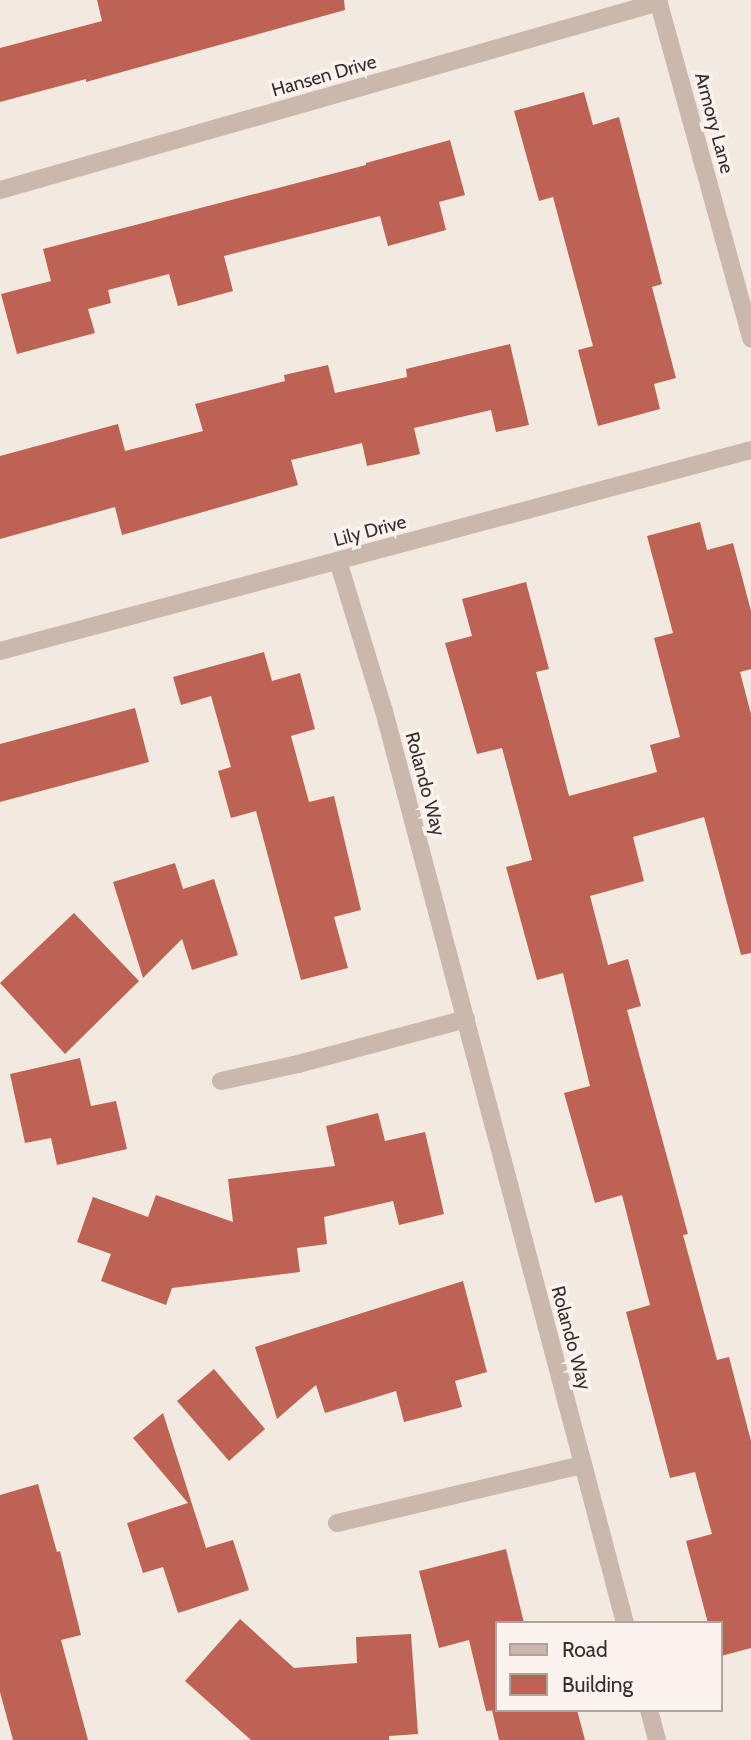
<!DOCTYPE html>
<style>
body{margin:0}
#map{position:relative;width:751px;height:1740px;overflow:hidden;background:#f2e9e1;font-family:Cabin,sans-serif}
div>[style]{position:absolute}
.building>*{inset:0;background:#be6353}
.minor>*{height:18px;margin:-9px;padding:0 9px;transform-origin:9px;border-radius:9px;background:#cab8ad}
span{translate:-50% -50%;white-space:nowrap;text-align:center;line-height:1.15;-webkit-text-stroke:7px #faf3ee;paint-order:stroke}
.street-label{font-size:19px;color:#392e2b}
.legend{position:absolute;left:495px;top:1621px;width:228px;height:91px;box-sizing:border-box;background:#faf3ee;border:2px solid #ada4a0;margin:0;padding:9px 12px;list-style:none;font-size:21px;color:#392e2b}
.legend li{display:flex;align-items:center;gap:14px;height:35px}
.legend b{width:35px;border:2px solid #ada4a0}
</style>
<div id="map">
<div class="building">
<div style="clip-path:polygon(97px 0,344px 0,345px 10px,86px 82px,86px 79px,0 102px,0 48px,102px 21px)"></div>
<div style="clip-path:polygon(584px 92px,593px 125px,619px 117px,662px 284px,652px 287px,676px 378px,654px 384px,660px 409px,598px 426px,578px 350px,593px 346px,553px 197px,539px 201px,514px 111px)"></div>
<div style="clip-path:polygon(450px 140px,465px 195px,439px 202px,446px 230px,388px 246px,380px 216px,224px 256px,233px 291px,178px 306px,169px 274px,108px 290px,111px 303px,88px 309px,95px 333px,17px 354px,1px 294px,51px 281px,43px 249px,366px 165px,366px 163px)"></div>
<div style="clip-path:polygon(510px 344px,529px 425px,496px 432px,491px 410px,414px 428px,420px 454px,367px 466px,362px 443px,291px 460px,298px 485px,122px 535px,115px 507px,0 539px,0 456px,118px 424px,125px 451px,203px 431px,195px 404px,285px 381px,284px 375px,328px 365px,335px 393px,407px 377px,406px 369px)"></div>
<div style="clip-path:polygon(700px 522px,707px 550px,733px 543px,751px 611px,751px 669px,740px 672px,751px 714px,751px 953px,741px 955px,704px 817px,633px 837px,644px 881px,590px 896px,608px 965px,628px 959px,641px 1006px,627px 1010px,688px 1234px,683px 1235px,717px 1360px,729px 1357px,751px 1441px,751px 1648px,721px 1656px,721px 1623px,708px 1623px,686px 1541px,712px 1534px,695px 1472px,670px 1478px,626px 1312px,650px 1305px,622px 1195px,595px 1203px,564px 1093px,590px 1086px,563px 973px,537px 980px,506px 867px,532px 860px,502px 748px,477px 754px,445px 643px,472px 636px,462px 599px,526px 582px,549px 669px,536px 672px,569px 796px,657px 772px,650px 745px,680px 737px,654px 638px,673px 633px,647px 536px)"></div>
<div style="clip-path:polygon(264px 652px,272px 681px,300px 673px,315px 729px,291px 736px,309px 802px,334px 796px,361px 910px,334px 917px,348px 968px,301px 980px,256px 811px,231px 818px,218px 771px,231px 767px,211px 696px,181px 705px,173px 677px)"></div>
<div style="clip-path:polygon(135px 708px,149px 762px,0 802px,0 744px)"></div>
<div style="clip-path:polygon(175px 863px,183px 889px,214px 879px,238px 955px,192px 970px,182px 939px,143px 978px,113px 882px)"></div>
<div style="clip-path:polygon(74px 913px,139px 981px,65px 1054px,0 983px)"></div>
<div style="clip-path:polygon(80px 1058px,91px 1106px,116px 1101px,127px 1149px,57px 1165px,51px 1138px,25px 1143px,10px 1074px)"></div>
<div style="clip-path:polygon(378px 1113px,385px 1141px,425px 1132px,444px 1214px,399px 1225px,393px 1201px,324px 1217px,327px 1244px,297px 1248px,300px 1272px,172px 1288px,166px 1305px,101px 1281px,111px 1254px,77px 1242px,93px 1197px,148px 1217px,156px 1195px,233px 1222px,228px 1179px,335px 1166px,326px 1126px)"></div>
<div style="clip-path:polygon(463px 1281px,487px 1372px,455px 1381px,462px 1407px,404px 1422px,396px 1391px,325px 1413px,316px 1385px,277px 1419px,255px 1347px)"></div>
<div style="clip-path:polygon(214px 1369px,265px 1429px,229px 1461px,177px 1401px)"></div>
<div style="clip-path:polygon(163px 1413px,206px 1548px,233px 1540px,249px 1590px,178px 1613px,163px 1567px,143px 1573px,127px 1523px,188px 1503px,133px 1438px)"></div>
<div style="clip-path:polygon(38px 1484px,57px 1552px,60px 1551px,81px 1635px,61px 1640px,88px 1740px,13px 1740px,0 1692px,0 1495px)"></div>
<div style="clip-path:polygon(506px 1549px,524px 1623px,497px 1623px,497px 1710px,486px 1711px,469px 1640px,439px 1648px,419px 1571px)"></div>
<div style="clip-path:polygon(240px 1619px,294px 1668px,357px 1663px,356px 1637px,411px 1634px,418px 1734px,389px 1736px,389px 1740px,251px 1740px,185px 1681px)"></div>
<div style="clip-path:polygon(492px 1710px,577px 1710px,585px 1740px,499px 1740px)"></div>
</div>
<div class="minor">
<div style="left:658px;top:0;width:351px;rotate:74.6deg"></div>
<div style="left:0;top:190px;width:685px;rotate:-15.92deg"></div>
<div style="left:338px;top:561px;width:157px;rotate:73deg"></div>
<div style="left:384px;top:711px;width:943px;rotate:75.2deg"></div>
<div style="left:0;top:651px;width:777px;rotate:-14.98deg"></div>
<div style="left:221px;top:1081px;width:79px;rotate:-12.4deg"></div>
<div style="left:298px;top:1064px;width:174px;rotate:-15deg"></div>
<div style="left:337px;top:1523px;width:253px;rotate:-13.3deg"></div>
<div style="left:649px;top:1710px;width:31px;rotate:75deg"></div>
</div>
<div class="street-label">
<span style="left:324px;top:76px;rotate:-16deg">Hansen Drive</span>
<span style="left:714px;top:123px;rotate:75deg">Armory Lane</span>
<span style="left:370px;top:531px;rotate:-15deg">Lily Drive</span>
<span style="left:425px;top:784px;rotate:75deg">Rolando Way</span>
<span style="left:571px;top:1338px;rotate:75deg">Rolando Way</span>
</div>
<ul class="legend">
<li><b style="height:9px;background:#cab8ad"></b>Road</li>
<li><b style="height:19px;background:#be6353"></b>Building</li>
</ul>
</div>
